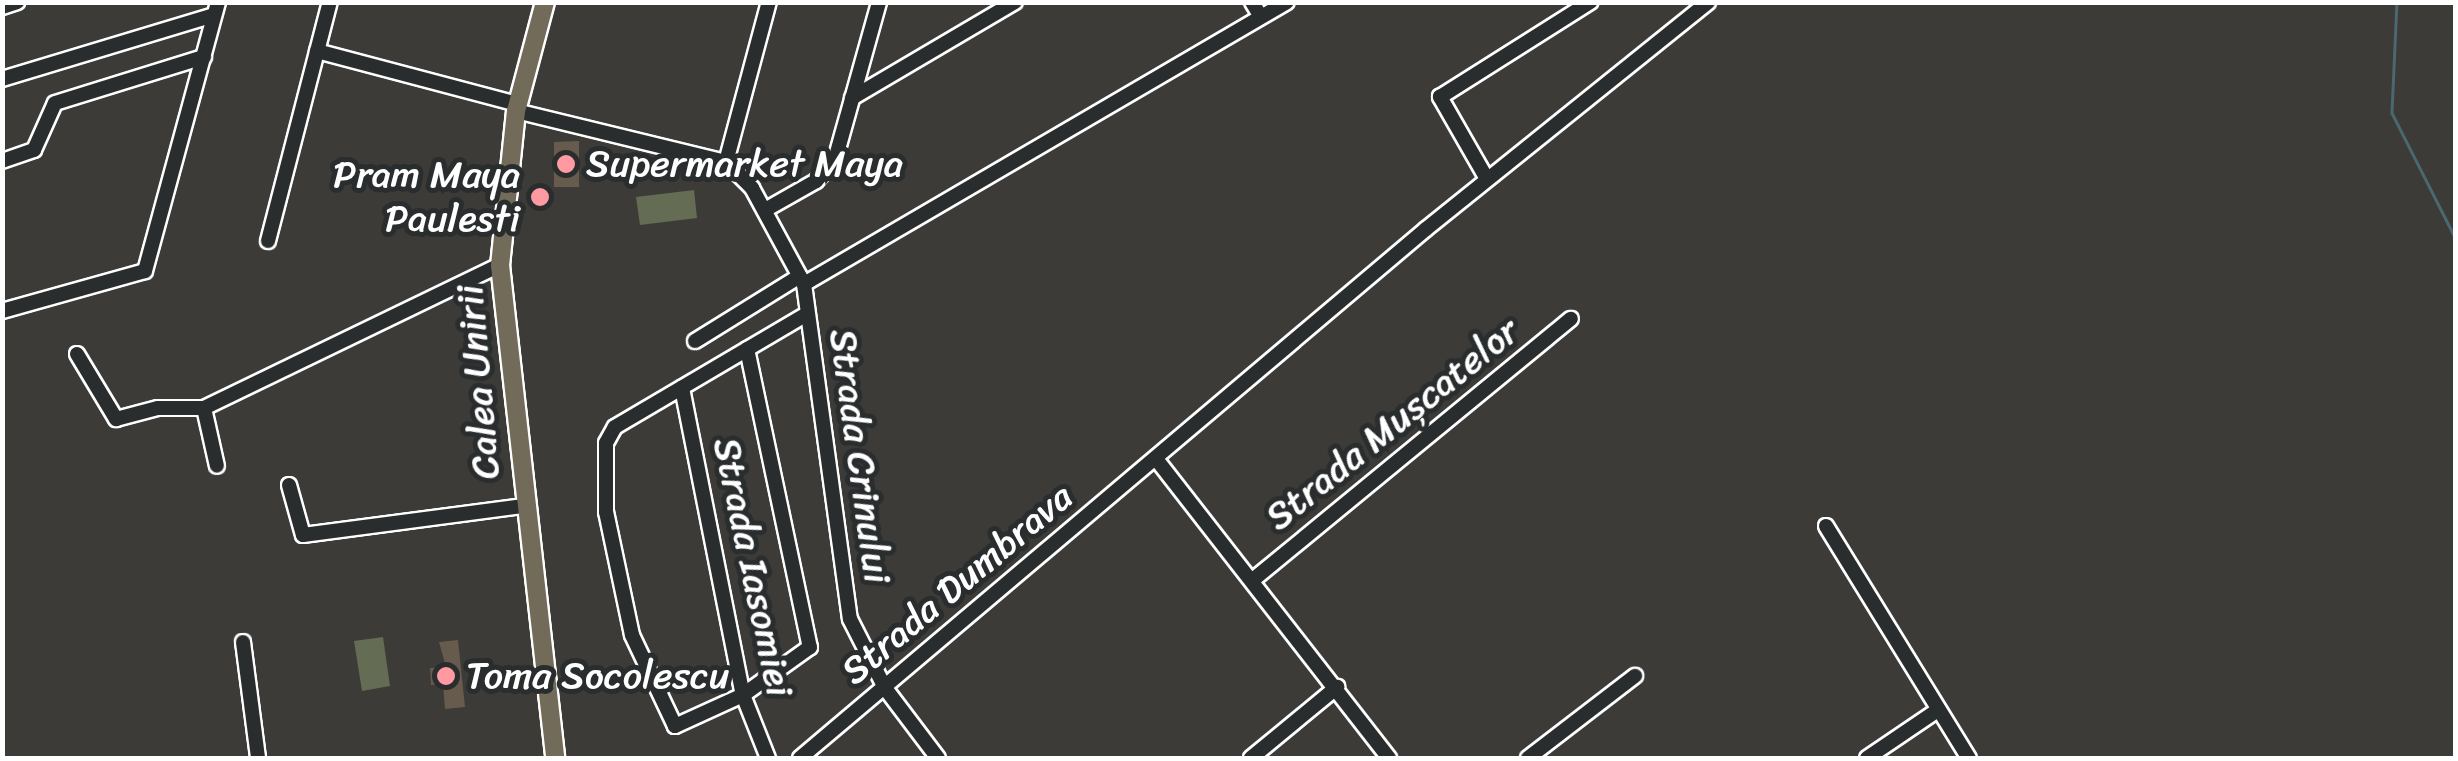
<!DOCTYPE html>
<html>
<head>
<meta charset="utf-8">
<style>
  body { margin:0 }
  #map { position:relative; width:2458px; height:761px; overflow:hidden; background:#3c3b38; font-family:Sriracha,sans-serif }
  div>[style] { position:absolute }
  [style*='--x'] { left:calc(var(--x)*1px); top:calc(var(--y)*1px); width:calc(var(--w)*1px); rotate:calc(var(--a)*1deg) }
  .green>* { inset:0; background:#646d53 }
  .stream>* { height:2.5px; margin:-1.25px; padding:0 1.25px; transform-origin:1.25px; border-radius:1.25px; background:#4a686d }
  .building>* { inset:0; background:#675b4e }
  .roads { filter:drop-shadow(2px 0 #fff) drop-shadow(-2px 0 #fff) drop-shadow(0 2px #fff) drop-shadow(0 -2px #fff) }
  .minor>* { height:14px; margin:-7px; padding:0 7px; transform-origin:7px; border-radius:7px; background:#2a2d2e }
  .major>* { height:18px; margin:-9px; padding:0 9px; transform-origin:9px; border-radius:9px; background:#726b5a }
  .dots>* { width:28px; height:28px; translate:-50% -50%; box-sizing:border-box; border:5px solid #2a2d2e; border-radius:50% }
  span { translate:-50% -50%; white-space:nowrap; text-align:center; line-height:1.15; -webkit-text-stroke:10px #2a2d2e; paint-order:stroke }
  .poi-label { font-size:38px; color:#fff }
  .left { translate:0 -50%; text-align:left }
  .right { translate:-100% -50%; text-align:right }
  .street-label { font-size:38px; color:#fff }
  .frame { position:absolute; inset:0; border:5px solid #fff; pointer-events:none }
</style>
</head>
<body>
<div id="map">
  <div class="green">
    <i style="clip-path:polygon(694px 190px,697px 218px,640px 225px,636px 197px)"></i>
    <i style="clip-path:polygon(383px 637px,390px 686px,362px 691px,354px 641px)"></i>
  </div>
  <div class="stream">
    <i style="--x:2397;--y:2;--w:111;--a:92.6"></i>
    <i style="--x:2392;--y:113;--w:141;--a:63.1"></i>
  </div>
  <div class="building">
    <i style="clip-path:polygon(579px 141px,579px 187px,554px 187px,554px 142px)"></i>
    <i style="clip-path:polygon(458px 640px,465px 707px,445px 709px,443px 684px,431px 685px,430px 668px,446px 667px,439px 642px)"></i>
  </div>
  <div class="roads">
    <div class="minor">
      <i style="--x:1252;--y:2;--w:17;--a:59"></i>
      <i style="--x:2;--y:7;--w:16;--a:-18"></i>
      <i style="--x:317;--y:51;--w:207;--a:14.8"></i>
      <i style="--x:2;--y:79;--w:221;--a:-16.8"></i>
      <i style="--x:852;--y:98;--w:189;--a:-30.5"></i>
      <i style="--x:516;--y:111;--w:216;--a:13.7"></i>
      <i style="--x:726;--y:162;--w:37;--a:45"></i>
      <i style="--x:752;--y:188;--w:109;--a:61.6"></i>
      <i style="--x:804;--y:284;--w:338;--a:82.2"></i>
      <i style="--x:850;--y:619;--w:77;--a:63.1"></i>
      <i style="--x:885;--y:688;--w:88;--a:52.9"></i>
      <i style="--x:2;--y:161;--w:34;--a:-19"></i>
      <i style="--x:34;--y:150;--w:51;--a:-65.9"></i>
      <i style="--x:55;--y:103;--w:156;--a:-17.2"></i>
      <i style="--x:726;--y:162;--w:166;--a:-75"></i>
      <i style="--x:1487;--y:179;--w:95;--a:-119.8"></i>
      <i style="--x:1440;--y:97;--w:178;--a:-32.3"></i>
      <i style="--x:765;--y:210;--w:59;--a:-29.6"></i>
      <i style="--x:816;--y:181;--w:28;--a:-48"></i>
      <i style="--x:835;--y:160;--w:164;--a:-74.4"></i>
      <i style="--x:268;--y:241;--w:247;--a:-75.5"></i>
      <i style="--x:804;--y:284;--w:559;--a:-30.28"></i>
      <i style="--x:2;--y:311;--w:148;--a:-15.6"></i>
      <i style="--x:145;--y:271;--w:279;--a:-74.8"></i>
      <i style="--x:695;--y:341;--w:123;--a:-31.8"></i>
      <i style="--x:747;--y:349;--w:305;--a:78.1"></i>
      <i style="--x:810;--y:647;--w:82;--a:144.4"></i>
      <i style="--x:743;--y:695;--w:75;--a:155.5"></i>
      <i style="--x:675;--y:726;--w:101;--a:-115.3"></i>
      <i style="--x:632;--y:635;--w:126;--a:-101.9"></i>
      <i style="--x:606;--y:512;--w:69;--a:-90"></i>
      <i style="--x:606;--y:443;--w:18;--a:-61"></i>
      <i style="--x:615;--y:427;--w:223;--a:-30.5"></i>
      <i style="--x:77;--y:354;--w:76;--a:59"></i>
      <i style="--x:116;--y:419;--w:43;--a:-14.7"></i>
      <i style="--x:158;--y:408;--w:46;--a:0"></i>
      <i style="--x:204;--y:408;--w:329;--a:-25.8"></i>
      <i style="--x:682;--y:388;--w:313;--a:78.8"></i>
      <i style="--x:743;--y:695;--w:68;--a:68.4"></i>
      <i style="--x:204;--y:408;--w:59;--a:77.4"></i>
      <i style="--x:1157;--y:460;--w:378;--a:52.1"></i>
      <i style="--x:289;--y:485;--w:52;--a:74.4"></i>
      <i style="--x:303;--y:535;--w:221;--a:-7.5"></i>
      <i style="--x:1826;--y:526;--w:273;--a:58.4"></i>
      <i style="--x:1254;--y:579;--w:410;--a:-39.4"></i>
      <i style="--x:243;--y:642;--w:117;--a:82.6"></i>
      <i style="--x:800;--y:758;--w:820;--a:-40.2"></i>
      <i style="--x:1426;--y:229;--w:362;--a:-38.8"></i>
      <i style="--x:1251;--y:758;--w:112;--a:-39.5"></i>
      <i style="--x:1528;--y:758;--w:135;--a:-37.5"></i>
      <i style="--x:1867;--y:758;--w:86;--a:-34.1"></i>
    </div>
    <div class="major">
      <i style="--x:545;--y:2;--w:113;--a:104.9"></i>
      <i style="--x:516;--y:111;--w:155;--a:95.9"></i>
      <i style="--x:500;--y:265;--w:496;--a:83.6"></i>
    </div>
  </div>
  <div class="dots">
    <i style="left:566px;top:164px;background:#ff9aa2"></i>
    <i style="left:540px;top:197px;background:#ff9aa2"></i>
    <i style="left:446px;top:676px;background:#ff9aa2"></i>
  </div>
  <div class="poi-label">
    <span class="left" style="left:586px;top:164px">Supermarket Maya</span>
    <span class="right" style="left:520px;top:197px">Pram Maya<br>Paulesti</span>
    <span class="left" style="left:466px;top:676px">Toma Socolescu</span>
  </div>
  <div class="street-label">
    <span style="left:478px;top:382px;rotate:-95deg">Calea Unirii</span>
    <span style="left:1392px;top:424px;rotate:-39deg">Strada Mușcatelor</span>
    <span style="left:860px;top:456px;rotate:82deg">Strada Crinului</span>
    <span style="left:753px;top:567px;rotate:78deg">Strada Iasomiei</span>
    <span style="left:957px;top:584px;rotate:-40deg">Strada Dumbrava</span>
  </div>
  <div class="frame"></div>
</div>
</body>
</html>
